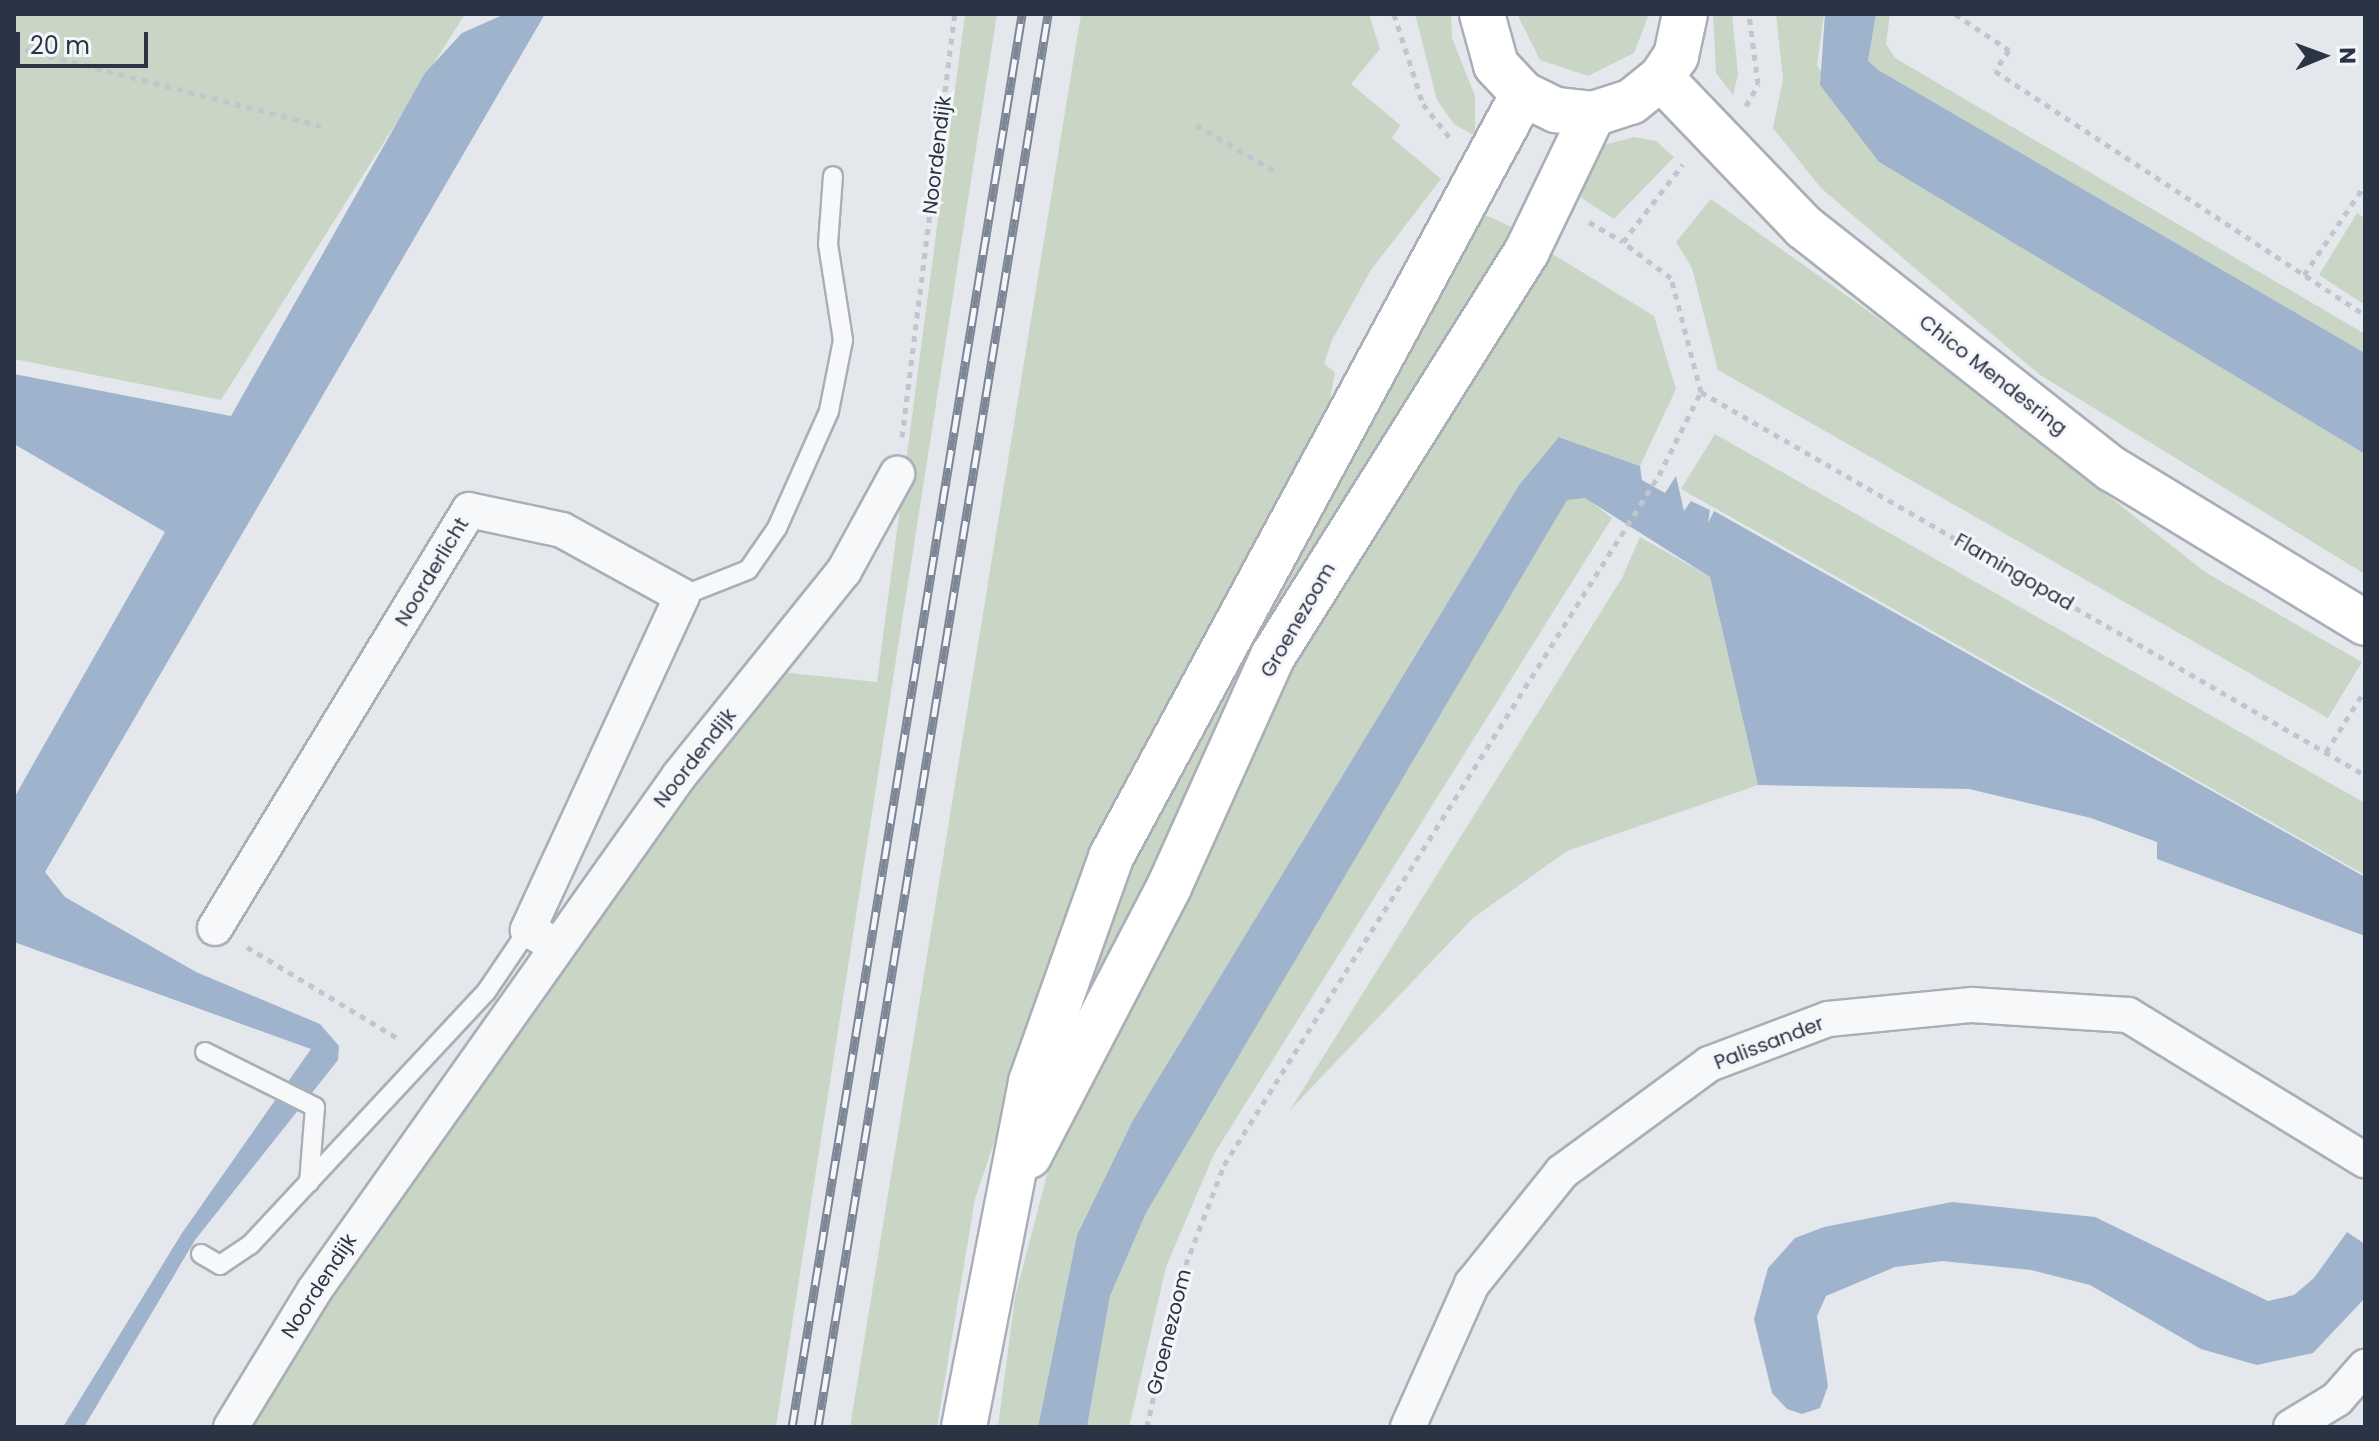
<!DOCTYPE html>
<html>
<head>
<meta charset="utf-8">
<style>
  body { margin:0 }
  #map { position:relative; width:2379px; height:1441px; overflow:hidden; background:#e4e7ec; font-family:Poppins,sans-serif }
  div>[style] { position:absolute }
  [style*='--x'] { left:calc(var(--x)*1px); top:calc(var(--y)*1px); width:calc(var(--w)*1px); rotate:calc(var(--a)*1deg) }
  .green>* { inset:0; background:#c9d6c5 }
  .water>* { inset:0; background:#9fb4cc }
  .path>* { height:5px; margin-top:-2.5px; transform-origin:0; background:repeating-linear-gradient(90deg,#c2c5cb 0 6px,transparent 0 12px) }
  .roads { filter:drop-shadow(2px 0 #a9aeb7) drop-shadow(-2px 0 #a9aeb7) drop-shadow(0 2px #a9aeb7) drop-shadow(0 -2px #a9aeb7) }
  .lane>* { height:18px; margin:-9px; padding:0 9px; transform-origin:9px; border-radius:9px; background:#f7f8fa }
  .street>* { height:34px; margin:-17px; padding:0 17px; transform-origin:17px; border-radius:17px; background:#f7f8fa }
  .secondary>* { height:44px; margin:-22px; padding:0 22px; transform-origin:22px; border-radius:22px; background:#fff }
  .rail>* { height:9px; margin-top:-4.5px; transform-origin:0; background:repeating-linear-gradient(90deg,#f4f6f9 0 18px,#7d8696 0 36px); box-sizing:border-box; border-block:2px solid #7d8696 }
  span { translate:-50% -50%; white-space:nowrap; text-align:center; line-height:1.15; -webkit-text-stroke:6px #f4f6f9; paint-order:stroke }
  .street-label { font-size:20px; color:#2b3445 }
  .frame { position:absolute; inset:0; border:16px solid #2b3445; pointer-events:none }
  .north { position:absolute; left:2283px; top:16px; width:80px; height:80px; -webkit-text-stroke:6px #f4f6f9; paint-order:stroke; rotate:89deg; font-size:22px; font-weight:700; line-height:32px; text-align:center; color:#2b3445 }
  .north::after { content:''; display:block; margin:auto; width:28px; height:36px; background:#2b3445; clip-path:polygon(50% 0,100% 100%,50% 72%,0 100%) }
  .scale { position:absolute; left:16px; top:32px; width:132px; height:36px; box-sizing:border-box; border:4px solid #2b3445; border-top:0; padding-left:10px; font-size:24px; line-height:28px; white-space:nowrap; color:#2b3445; -webkit-text-stroke:6px #f4f6f9; paint-order:stroke }
</style>
</head>
<body>
<div id="map">
  <div class="green">
    <i style="clip-path:polygon(14px 14px,465px 14px,221px 400px,14px 359px)"></i>
    <i style="clip-path:polygon(965px 14px,997px 14px,776px 1427px,243px 1427px,272px 1373px,779px 672px,877px 682px)"></i>
    <i style="clip-path:polygon(1081px 14px,1369px 14px,1380px 49px,1351px 84px,1400px 125px,1392px 138px,1441px 179px,1371px 270px,1332px 340px,1324px 364px,1335px 372px,1323px 437px,1101px 825px,975px 1199px,937px 1427px,850px 1427px)"></i>
    <i style="clip-path:polygon(1415px 14px,1451px 14px,1452px 38px,1475px 96px,1475px 136px,1454px 124px,1437px 100px)"></i>
    <i style="clip-path:polygon(1517px 14px,1649px 14px,1634px 53px,1588px 76px,1540px 60px)"></i>
    <i style="clip-path:polygon(1713px 14px,1732px 14px,1738px 75px,1733px 95px,1716px 73px)"></i>
    <i style="clip-path:polygon(1776px 14px,1824px 14px,1817px 65px,1879px 162px,2365px 454px,2365px 574px,2040px 375px,1821px 188px,1773px 128px,1783px 79px)"></i>
    <i style="clip-path:polygon(1876px 14px,1890px 14px,1886px 44px,1895px 58px,2365px 334px,2365px 353px,1880px 71px,1868px 61px)"></i>
    <i style="clip-path:polygon(1634px 137px,1656px 141px,1674px 157px,1614px 219px,1577px 195px,1604px 145px)"></i>
    <i style="clip-path:polygon(1711px 199px,1927px 353px,2205px 572px,2362px 662px,2328px 718px,1718px 370px,1692px 268px,1676px 242px)"></i>
    <i style="clip-path:polygon(2357px 213px,2365px 218px,2365px 305px,2319px 275px)"></i>
    <i style="clip-path:polygon(1483px 214px,1521px 231px,1050px 1091px,1109px 905px,1177px 762px)"></i>
    <i style="clip-path:polygon(1546px 250px,1654px 316px,1676px 389px,1640px 466px,1560px 437px,1519px 485px,1133px 1120px,1077px 1235px,1038px 1427px,998px 1427px,1015px 1297px,1048px 1171px,1098px 1051px,1283px 667px)"></i>
    <i style="clip-path:polygon(1715px 434px,2365px 803px,2365px 875px,1681px 489px)"></i>
    <i style="clip-path:polygon(1585px 497px,1612px 518px,1214px 1154px,1166px 1267px,1129px 1427px,1087px 1427px,1110px 1296px,1146px 1213px,1548px 525px,1566px 500px)"></i>
    <i style="clip-path:polygon(1640px 537px,1710px 577px,1758px 785px,1567px 851px,1473px 918px,1290px 1110px,1622px 578px)"></i>
  </div>
  <div class="water">
    <i style="clip-path:polygon(505px 14px,545px 14px,45px 872px,65px 897px,196px 972px,320px 1024px,339px 1046px,338px 1060px,195px 1240px,84px 1427px,63px 1427px,182px 1233px,311px 1049px,14px 942px,14px 798px,165px 532px,14px 444px,14px 374px,231px 416px,425px 73px,462px 33px)"></i>
    <i style="clip-path:polygon(1825px 14px,1876px 14px,1868px 61px,1880px 71px,2365px 353px,2365px 454px,1879px 162px,1820px 85px)"></i>
    <i style="clip-path:polygon(1559px 437px,1640px 466px,1642px 480px,1665px 493px,1676px 476px,1684px 511px,1691px 501px,1710px 510px,1708px 523px,1714px 511px,2365px 877px,2365px 936px,2157px 859px,2157px 842px,2091px 818px,1969px 789px,1758px 785px,1710px 577px,1585px 498px,1567px 500px,1146px 1213px,1110px 1296px,1087px 1427px,1038px 1427px,1077px 1235px,1133px 1120px,1519px 485px)"></i>
    <i style="clip-path:polygon(1952px 1202px,2095px 1217px,2268px 1301px,2294px 1295px,2314px 1278px,2347px 1232px,2365px 1244px,2365px 1298px,2313px 1353px,2257px 1365px,2201px 1349px,2090px 1285px,2031px 1270px,1942px 1261px,1895px 1267px,1826px 1296px,1817px 1316px,1828px 1386px,1820px 1408px,1802px 1414px,1787px 1409px,1772px 1393px,1754px 1319px,1768px 1268px,1795px 1238px,1824px 1227px)"></i>
  </div>
  <div class="path">
    <i style="--x:1394;--y:14;--w:95;--a:72.1"></i>
    <i style="--x:1423;--y:104;--w:43;--a:51.5"></i>
    <i style="--x:1955;--y:14;--w:65;--a:33.7"></i>
    <i style="--x:2009;--y:50;--w:25;--a:124"></i>
    <i style="--x:1995;--y:71;--w:443;--a:33.4"></i>
    <i style="--x:14;--y:47;--w:317;--a:14.4"></i>
    <i style="--x:1746;--y:106;--w:25;--a:-61"></i>
    <i style="--x:1758;--y:84;--w:71;--a:-97.3"></i>
    <i style="--x:1196;--y:125;--w:95;--a:30.3"></i>
    <i style="--x:1589;--y:222;--w:39;--a:30"></i>
    <i style="--x:2304;--y:275;--w:109;--a:-55.9"></i>
    <i style="--x:1701;--y:392;--w:767;--a:29.98"></i>
    <i style="--x:902;--y:437;--w:426;--a:-82.9"></i>
    <i style="--x:2326;--y:752;--w:73;--a:-57.8"></i>
    <i style="--x:247;--y:947;--w:178;--a:31.2"></i>
    <i style="--x:1147;--y:1427;--w:143;--a:-77.9"></i>
    <i style="--x:1177;--y:1287;--w:131;--a:-68.9"></i>
    <i style="--x:1224;--y:1165;--w:816;--a:-57.77"></i>
    <i style="--x:1659;--y:475;--w:93;--a:-63.2"></i>
    <i style="--x:1701;--y:392;--w:118;--a:-104.7"></i>
    <i style="--x:1671;--y:278;--w:60;--a:-143.1"></i>
    <i style="--x:1623;--y:242;--w:98;--a:-52.4"></i>
  </div>
  <div class="roads">
    <div class="lane">
      <i style="--x:682;--y:596;--w:71;--a:-21.5"></i>
      <i style="--x:748;--y:570;--w:51;--a:-55.4"></i>
      <i style="--x:777;--y:528;--w:128;--a:-66"></i>
      <i style="--x:829;--y:411;--w:72;--a:-78.8"></i>
      <i style="--x:843;--y:340;--w:97;--a:-98.9"></i>
      <i style="--x:828;--y:244;--w:68;--a:-85.8"></i>
      <i style="--x:205;--y:1052;--w:123;--a:26.6"></i>
      <i style="--x:315;--y:1107;--w:76;--a:94.5"></i>
      <i style="--x:201;--y:1254;--w:22;--a:30"></i>
      <i style="--x:220;--y:1265;--w:36;--a:-34"></i>
      <i style="--x:250;--y:1245;--w:346;--a:-47"></i>
      <i style="--x:486;--y:992;--w:75;--a:-55.9"></i>
    </div>
    <div class="street">
      <i style="--x:215;--y:928;--w:489;--a:-58.7"></i>
      <i style="--x:469;--y:510;--w:95;--a:12.1"></i>
      <i style="--x:562;--y:530;--w:137;--a:28.8"></i>
      <i style="--x:682;--y:596;--w:368;--a:114.8"></i>
      <i style="--x:528;--y:930;--w:34;--a:28"></i>
      <i style="--x:231;--y:1427;--w:159;--a:-58.6"></i>
      <i style="--x:314;--y:1291;--w:631;--a:-54.67"></i>
      <i style="--x:679;--y:776;--w:263;--a:-51.2"></i>
      <i style="--x:844;--y:571;--w:111;--a:-61.3"></i>
      <i style="--x:1408;--y:1427;--w:157;--a:-65.9"></i>
      <i style="--x:1472;--y:1284;--w:144;--a:-51.2"></i>
      <i style="--x:1562;--y:1172;--w:182;--a:-36.3"></i>
      <i style="--x:1709;--y:1064;--w:127;--a:-20.7"></i>
      <i style="--x:1828;--y:1019;--w:145;--a:-5.6"></i>
      <i style="--x:1972;--y:1005;--w:156;--a:3.7"></i>
      <i style="--x:2128;--y:1015;--w:278;--a:31.5"></i>
      <i style="--x:2291;--y:1427;--w:54;--a:-31.3"></i>
      <i style="--x:2337;--y:1399;--w:43;--a:-48.8"></i>
    </div>
    <div class="secondary">
      <i style="--x:1482;--y:14;--w:53;--a:74.6"></i>
      <i style="--x:1496;--y:65;--w:40;--a:47"></i>
      <i style="--x:1523;--y:94;--w:37;--a:26"></i>
      <i style="--x:1556;--y:110;--w:37;--a:6"></i>
      <i style="--x:1593;--y:114;--w:40;--a:-18"></i>
      <i style="--x:1631;--y:102;--w:38;--a:-39"></i>
      <i style="--x:1661;--y:78;--w:27;--a:-56"></i>
      <i style="--x:1676;--y:56;--w:43;--a:-77.9"></i>
      <i style="--x:1661;--y:78;--w:207;--a:46.2"></i>
      <i style="--x:1804;--y:227;--w:392;--a:38.2"></i>
      <i style="--x:2112;--y:469;--w:296;--a:31.3"></i>
      <i style="--x:1029;--y:1156;--w:303;--a:-62.5"></i>
      <i style="--x:1169;--y:887;--w:253;--a:-65.8"></i>
      <i style="--x:1273;--y:656;--w:478;--a:-57.9"></i>
      <i style="--x:1527;--y:251;--w:152;--a:-64.3"></i>
      <i style="--x:964;--y:1427;--w:351;--a:-79"></i>
      <i style="--x:1031;--y:1082;--w:239;--a:-70.4"></i>
      <i style="--x:1111;--y:857;--w:867;--a:-61.63"></i>
    </div>
  </div>
  <div class="rail">
    <i style="--x:792;--y:1427;--w:1432;--a:-80.75"></i>
    <i style="--x:818;--y:1427;--w:1432;--a:-80.75"></i>
  </div>
  <div class="street-label">
    <span style="left:937px;top:155px;rotate:-83deg">Noordendijk</span>
    <span style="left:1993px;top:375px;rotate:38deg">Chico Mendesring</span>
    <span style="left:432px;top:572px;rotate:-59deg">Noorderlicht</span>
    <span style="left:2014px;top:572px;rotate:30deg">Flamingopad</span>
    <span style="left:1298px;top:620px;rotate:-60deg">Groenezoom</span>
    <span style="left:695px;top:758px;rotate:-52deg">Noordendijk</span>
    <span style="left:1769px;top:1043px;rotate:-21deg">Palissander</span>
    <span style="left:319px;top:1286px;rotate:-57deg">Noordendijk</span>
    <span style="left:1169px;top:1332px;rotate:-76deg">Groenezoom</span>
  </div>
  <div class="frame"></div>
  <div class="north">N</div>
  <div class="scale">20 m</div>
</div>
</body>
</html>
